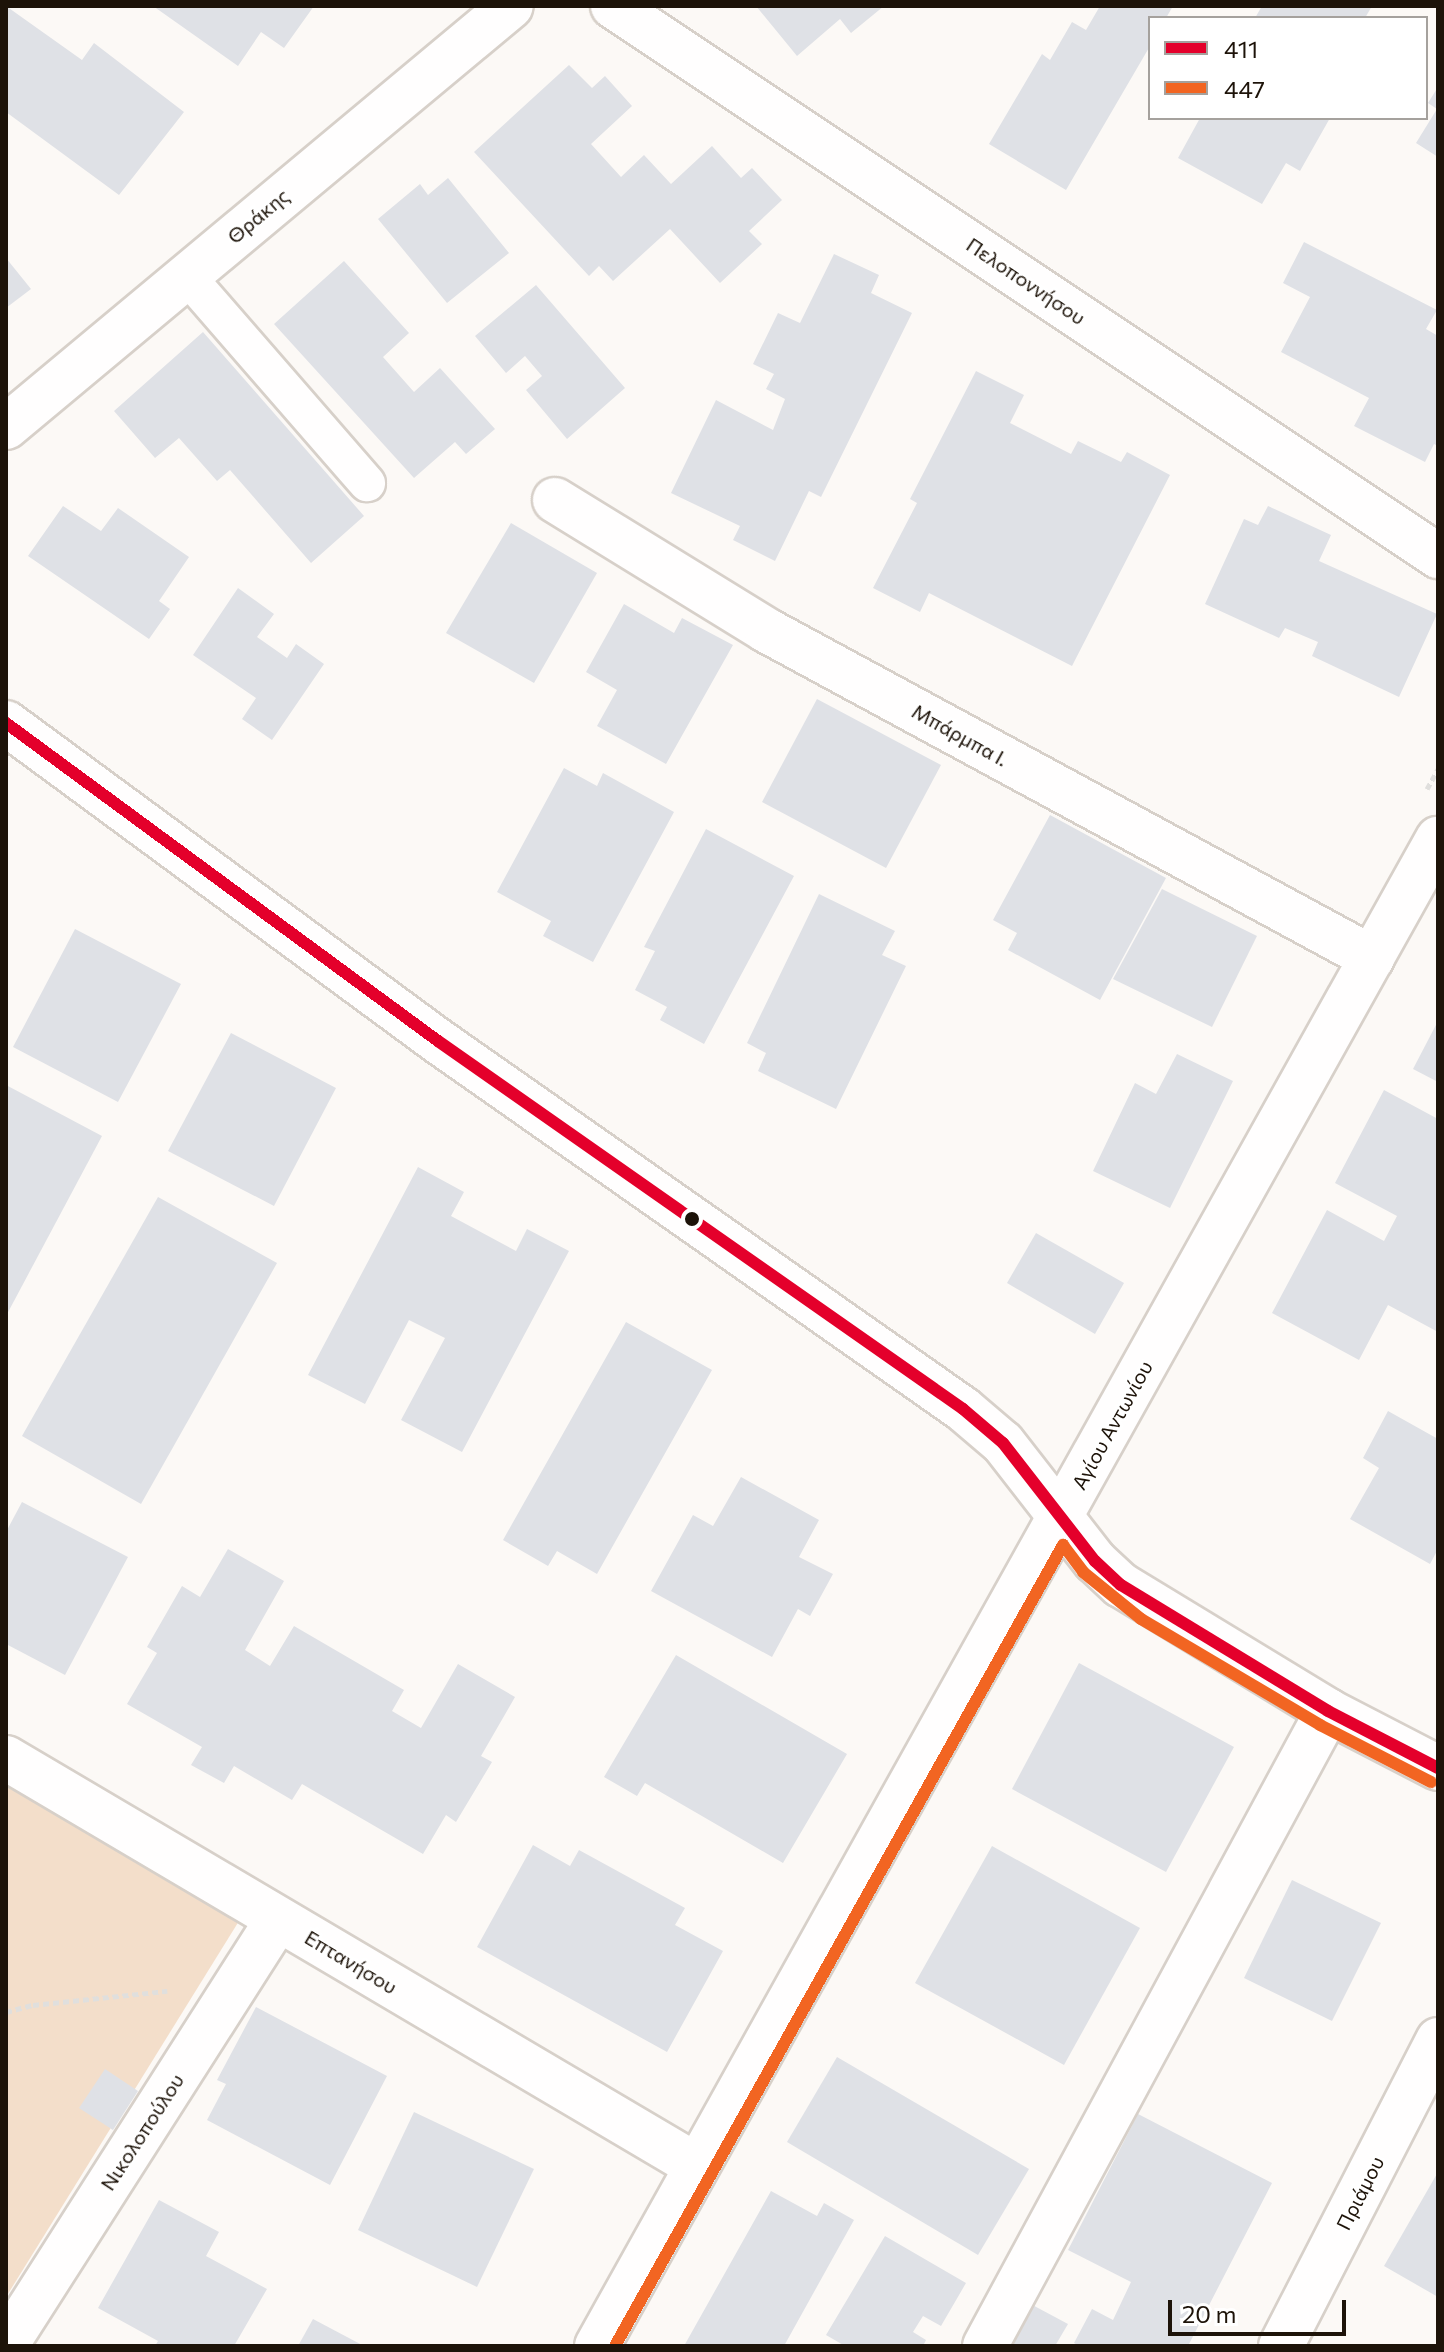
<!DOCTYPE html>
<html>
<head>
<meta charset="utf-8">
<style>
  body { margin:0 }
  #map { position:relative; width:1444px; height:2352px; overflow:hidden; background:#fcf9f6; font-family:Commissioner,sans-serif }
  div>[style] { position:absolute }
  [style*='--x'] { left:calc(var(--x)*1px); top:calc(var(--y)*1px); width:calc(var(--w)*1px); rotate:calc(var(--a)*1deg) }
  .green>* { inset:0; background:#f3deca }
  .building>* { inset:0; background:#dfe1e6 }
  .path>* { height:5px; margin-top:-2.5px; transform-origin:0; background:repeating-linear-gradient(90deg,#e0dfdd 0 6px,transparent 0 10px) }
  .roads { filter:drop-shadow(2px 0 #d7d0c9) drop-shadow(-2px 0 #d7d0c9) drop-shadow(0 2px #d7d0c9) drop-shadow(0 -2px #d7d0c9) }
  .service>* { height:36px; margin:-18px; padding:0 18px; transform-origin:18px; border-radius:18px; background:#fffefe }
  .pedestrian>* { height:44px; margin:-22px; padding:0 22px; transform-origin:22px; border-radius:22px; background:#fffefe }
  .minor>* { height:44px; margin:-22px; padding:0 22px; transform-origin:22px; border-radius:22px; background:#fffefe }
  .tertiary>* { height:44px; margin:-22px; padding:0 22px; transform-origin:22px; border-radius:22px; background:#fffefe }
  .bus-1>* { height:12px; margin:-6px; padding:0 6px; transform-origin:6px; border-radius:6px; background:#e4002b }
  .bus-2>* { height:12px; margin:-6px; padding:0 6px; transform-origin:6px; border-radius:6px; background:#f26522 }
  .dots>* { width:22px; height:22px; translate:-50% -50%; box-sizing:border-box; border:4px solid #fff; border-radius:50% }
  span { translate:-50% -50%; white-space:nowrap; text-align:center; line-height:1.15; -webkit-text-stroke:6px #fff; paint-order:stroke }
  .street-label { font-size:20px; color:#1d1309 }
  .frame { position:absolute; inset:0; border:8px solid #1d1309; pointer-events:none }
  .legend { position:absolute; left:1148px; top:16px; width:280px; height:104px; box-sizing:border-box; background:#fff; border:2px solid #a5a19d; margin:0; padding:10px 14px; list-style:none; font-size:24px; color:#1d1309 }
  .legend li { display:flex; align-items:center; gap:16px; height:40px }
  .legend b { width:40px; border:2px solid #a5a19d }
  .scale { position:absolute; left:1168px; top:2300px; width:178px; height:36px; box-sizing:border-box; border:4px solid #1d1309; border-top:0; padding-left:10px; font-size:24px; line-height:28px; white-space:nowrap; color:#1d1309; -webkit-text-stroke:6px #fff; paint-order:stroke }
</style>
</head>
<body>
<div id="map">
  <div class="green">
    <i style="clip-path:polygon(6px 1783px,239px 1921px,6px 2297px)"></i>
  </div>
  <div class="building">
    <i style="clip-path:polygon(6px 6px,82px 60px,94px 43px,184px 112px,119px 195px,6px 112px)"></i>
    <i style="clip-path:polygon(153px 6px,314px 6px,284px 48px,261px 32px,238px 66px)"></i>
    <i style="clip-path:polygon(756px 6px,884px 6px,851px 33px,840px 19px,797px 56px)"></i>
    <i style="clip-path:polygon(1100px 6px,1173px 6px,1166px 18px,1150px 18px,1150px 46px,1066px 190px,989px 144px,1042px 54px,1050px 60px,1072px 22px,1086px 30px)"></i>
    <i style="clip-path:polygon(1262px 6px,1372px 6px,1365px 18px,1255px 18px)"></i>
    <i style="clip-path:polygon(569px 65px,592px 88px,605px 76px,632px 106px,591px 144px,621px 177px,644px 155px,671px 184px,712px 146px,741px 178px,752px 168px,782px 200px,749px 231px,762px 244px,720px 283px,670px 229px,613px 281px,599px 266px,589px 276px,474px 152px)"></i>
    <i style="clip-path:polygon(1438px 87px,1438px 157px,1416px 143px,1437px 109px,1428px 103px)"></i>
    <i style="clip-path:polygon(1200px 118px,1330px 118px,1300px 171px,1286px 163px,1262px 204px,1178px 158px)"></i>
    <i style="clip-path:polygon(448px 178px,509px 253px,447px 303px,378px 219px,420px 184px,428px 195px)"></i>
    <i style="clip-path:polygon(1304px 242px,1437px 310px,1426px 329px,1438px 336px,1438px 446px,1434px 444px,1425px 462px,1354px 426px,1369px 398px,1281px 352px,1310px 297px,1283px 283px)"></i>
    <i style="clip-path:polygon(834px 254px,879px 275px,871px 293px,912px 313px,821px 497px,809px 491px,775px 561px,733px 540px,740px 526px,671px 493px,716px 400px,773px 430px,785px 399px,766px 389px,774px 374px,753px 364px,778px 313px,800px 323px)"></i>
    <i style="clip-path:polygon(6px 258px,31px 289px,6px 308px)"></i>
    <i style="clip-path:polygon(344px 261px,409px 333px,383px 357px,414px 392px,440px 368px,495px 429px,466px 454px,455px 442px,414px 478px,274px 324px)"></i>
    <i style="clip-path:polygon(536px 285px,625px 388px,567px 439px,526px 390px,542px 376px,525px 356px,506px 373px,475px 336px)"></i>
    <i style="clip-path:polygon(203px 332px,364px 516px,311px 563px,230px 470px,217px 481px,179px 438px,155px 458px,114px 411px)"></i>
    <i style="clip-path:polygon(976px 371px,1024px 395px,1010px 423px,1071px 454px,1078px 441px,1121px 462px,1127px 452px,1170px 475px,1072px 666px,929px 593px,920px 612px,873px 588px,917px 503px,910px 499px)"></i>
    <i style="clip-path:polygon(63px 506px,101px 531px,118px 508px,189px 557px,159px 601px,170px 609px,149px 639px,28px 556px)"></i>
    <i style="clip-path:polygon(1268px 506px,1331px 535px,1319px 561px,1437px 614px,1399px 697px,1312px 656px,1318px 642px,1285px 628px,1279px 638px,1205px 604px,1244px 519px,1258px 525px)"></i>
    <i style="clip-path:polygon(511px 523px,597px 573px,534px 683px,446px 633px)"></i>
    <i style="clip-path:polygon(238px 588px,274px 614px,257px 637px,287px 658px,296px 644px,324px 664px,272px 740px,242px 719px,256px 698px,193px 655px)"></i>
    <i style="clip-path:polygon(624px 604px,674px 633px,682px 618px,733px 645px,666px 764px,597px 726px,617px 690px,586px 672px)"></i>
    <i style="clip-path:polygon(817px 699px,941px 765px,886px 868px,762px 802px)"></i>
    <i style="clip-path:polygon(564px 768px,597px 786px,603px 773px,674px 812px,593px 962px,543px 936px,551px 921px,497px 892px)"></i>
    <i style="clip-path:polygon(1050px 815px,1166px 878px,1100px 1000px,1008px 950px,1017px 933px,993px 920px)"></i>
    <i style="clip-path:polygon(706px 829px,794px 876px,704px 1044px,660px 1020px,667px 1007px,635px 990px,655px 951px,644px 947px)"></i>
    <i style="clip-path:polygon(1162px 889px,1257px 936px,1212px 1027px,1113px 979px)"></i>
    <i style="clip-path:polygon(819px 894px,895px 931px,882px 955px,906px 966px,836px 1109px,758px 1071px,766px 1053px,747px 1043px)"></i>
    <i style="clip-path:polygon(75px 929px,181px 984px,118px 1102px,13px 1047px)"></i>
    <i style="clip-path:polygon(1438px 1021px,1438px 1082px,1413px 1069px)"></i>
    <i style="clip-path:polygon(231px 1033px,336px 1088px,274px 1206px,168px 1151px)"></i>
    <i style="clip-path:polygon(1177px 1054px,1233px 1081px,1170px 1208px,1093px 1171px,1135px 1083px,1156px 1094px)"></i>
    <i style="clip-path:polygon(6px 1085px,102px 1136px,6px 1316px)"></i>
    <i style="clip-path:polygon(1384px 1090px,1438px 1119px,1438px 1332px,1388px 1305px,1359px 1360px,1272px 1313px,1327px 1210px,1384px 1241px,1397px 1216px,1335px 1183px)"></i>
    <i style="clip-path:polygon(418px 1167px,464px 1192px,451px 1216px,516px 1251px,527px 1229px,569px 1251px,462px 1452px,401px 1420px,445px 1338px,409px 1320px,365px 1404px,308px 1375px)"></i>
    <i style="clip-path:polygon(158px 1197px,277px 1263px,141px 1504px,22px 1436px)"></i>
    <i style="clip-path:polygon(1036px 1233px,1124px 1283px,1095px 1334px,1007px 1283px)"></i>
    <i style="clip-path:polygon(626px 1322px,712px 1370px,597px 1574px,557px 1551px,548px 1566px,503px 1540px)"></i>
    <i style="clip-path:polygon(1388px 1411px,1438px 1439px,1438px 1549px,1430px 1564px,1350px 1519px,1379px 1468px,1363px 1458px)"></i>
    <i style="clip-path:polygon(741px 1477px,819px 1520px,799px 1557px,833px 1574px,810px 1616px,798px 1609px,772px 1657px,651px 1591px,693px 1515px,713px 1526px)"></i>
    <i style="clip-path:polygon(22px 1502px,128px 1557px,65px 1675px,6px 1644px,6px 1532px)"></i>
    <i style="clip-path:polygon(228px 1549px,284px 1581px,245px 1650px,270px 1666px,294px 1626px,404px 1690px,392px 1711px,421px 1728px,458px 1664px,515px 1697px,481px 1756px,492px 1762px,456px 1822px,446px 1815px,423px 1854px,302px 1784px,292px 1800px,234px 1766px,224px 1783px,191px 1765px,202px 1747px,127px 1704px,157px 1653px,147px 1647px,182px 1586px,200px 1597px)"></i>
    <i style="clip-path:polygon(676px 1655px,847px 1754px,783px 1863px,645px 1783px,637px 1796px,604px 1777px)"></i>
    <i style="clip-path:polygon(1079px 1663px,1234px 1747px,1166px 1872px,1012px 1789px)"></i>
    <i style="clip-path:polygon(533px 1845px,570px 1866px,579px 1850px,685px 1908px,675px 1925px,723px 1951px,667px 2052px,477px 1947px)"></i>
    <i style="clip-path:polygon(992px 1846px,1140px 1928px,1064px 2065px,915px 1983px)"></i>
    <i style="clip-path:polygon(1292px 1880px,1381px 1923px,1332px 2021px,1244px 1978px)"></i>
    <i style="clip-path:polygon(256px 2007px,387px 2076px,330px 2185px,207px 2120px,226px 2084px,217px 2080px)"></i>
    <i style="clip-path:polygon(837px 2057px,1029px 2169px,978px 2255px,787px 2142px)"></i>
    <i style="clip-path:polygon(105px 2069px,138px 2091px,113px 2130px,79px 2108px)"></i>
    <i style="clip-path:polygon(414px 2112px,534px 2169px,477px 2287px,358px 2230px)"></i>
    <i style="clip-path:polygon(1138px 2114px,1272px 2183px,1188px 2346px,1079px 2346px,1074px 2343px,1092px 2309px,1113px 2320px,1131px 2282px,1068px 2250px)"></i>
    <i style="clip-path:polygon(1438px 2172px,1438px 2297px,1384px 2266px)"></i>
    <i style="clip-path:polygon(771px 2191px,817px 2216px,824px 2203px,854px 2220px,784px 2346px,684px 2346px)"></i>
    <i style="clip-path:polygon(159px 2200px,219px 2232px,206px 2256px,267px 2289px,234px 2346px,155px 2346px,158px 2341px,98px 2308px)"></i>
    <i style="clip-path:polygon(885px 2236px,966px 2283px,941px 2326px,923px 2316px,913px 2332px,926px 2340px,923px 2346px,845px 2346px,826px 2335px)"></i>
    <i style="clip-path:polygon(1025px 2301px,1068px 2324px,1055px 2346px,1000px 2346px)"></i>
    <i style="clip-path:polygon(313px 2319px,364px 2346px,298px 2346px)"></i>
  </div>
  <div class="path">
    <i style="--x:1427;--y:789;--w:23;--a:-61"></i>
    <i style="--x:6;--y:2012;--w:28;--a:-15"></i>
    <i style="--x:33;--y:2005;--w:135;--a:-6"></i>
  </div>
  <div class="roads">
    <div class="service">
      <i style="--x:186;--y:275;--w:276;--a:49"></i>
    </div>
    <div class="pedestrian">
      <i style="--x:6;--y:2345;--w:505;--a:-57.44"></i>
    </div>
    <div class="minor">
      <i style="--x:613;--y:6;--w:992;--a:33.69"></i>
      <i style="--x:6;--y:427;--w:657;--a:-39.82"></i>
      <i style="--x:555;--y:500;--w:248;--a:31.6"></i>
      <i style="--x:766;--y:630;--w:689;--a:28.42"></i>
      <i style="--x:6;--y:1758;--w:802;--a:30.56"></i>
      <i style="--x:985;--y:2346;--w:722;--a:-61.62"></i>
      <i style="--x:1281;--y:2346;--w:344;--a:-62.8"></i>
    </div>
    <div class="tertiary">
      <i style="--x:6;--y:723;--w:536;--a:36.36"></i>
      <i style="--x:438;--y:1041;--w:641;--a:35.03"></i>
      <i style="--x:963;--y:1409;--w:52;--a:40.4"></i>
      <i style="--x:1003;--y:1443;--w:150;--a:52.1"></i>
      <i style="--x:1095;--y:1561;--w:35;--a:43"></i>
      <i style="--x:1121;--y:1585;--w:242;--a:31.3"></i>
      <i style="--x:1328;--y:1711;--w:124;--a:27.4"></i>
      <i style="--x:597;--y:2346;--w:1726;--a:-60.84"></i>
    </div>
  </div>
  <div class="bus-1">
    <i style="--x:6;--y:723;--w:536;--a:36.36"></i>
    <i style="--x:438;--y:1041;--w:641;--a:35.03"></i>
    <i style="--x:963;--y:1409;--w:52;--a:40.4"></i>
    <i style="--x:1003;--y:1443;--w:150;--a:52.1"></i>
    <i style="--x:1095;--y:1561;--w:35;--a:43"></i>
    <i style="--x:1121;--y:1585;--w:242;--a:31.3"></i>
    <i style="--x:1328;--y:1711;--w:124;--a:27.4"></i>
  </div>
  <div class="bus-2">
    <i style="--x:615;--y:2346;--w:918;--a:-60.78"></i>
    <i style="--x:1063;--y:1545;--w:34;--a:53"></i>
    <i style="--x:1083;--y:1572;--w:75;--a:39"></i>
    <i style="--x:1141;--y:1619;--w:208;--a:30.6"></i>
    <i style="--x:1320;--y:1725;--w:125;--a:27.2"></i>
  </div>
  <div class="dots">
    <i style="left:692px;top:1219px;background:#1d1309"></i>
  </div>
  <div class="street-label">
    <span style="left:258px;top:216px;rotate:-40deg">Θράκης</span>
    <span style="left:1026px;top:281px;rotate:34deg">Πελοποννήσου</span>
    <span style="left:960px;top:735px;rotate:29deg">Μπάρμπα Ι.</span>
    <span style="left:1112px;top:1425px;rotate:-61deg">Αγίου Αντωνίου</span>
    <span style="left:351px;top:1962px;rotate:31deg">Επτανήσου</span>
    <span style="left:142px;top:2132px;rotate:-57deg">Νικολοπούλου</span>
    <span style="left:1360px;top:2193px;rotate:-63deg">Πριάμου</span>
  </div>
  <div class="frame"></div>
  <ul class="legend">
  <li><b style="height:10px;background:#e4002b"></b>411</li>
  <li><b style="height:10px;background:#f26522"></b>447</li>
  </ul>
  <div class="scale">20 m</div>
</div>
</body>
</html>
